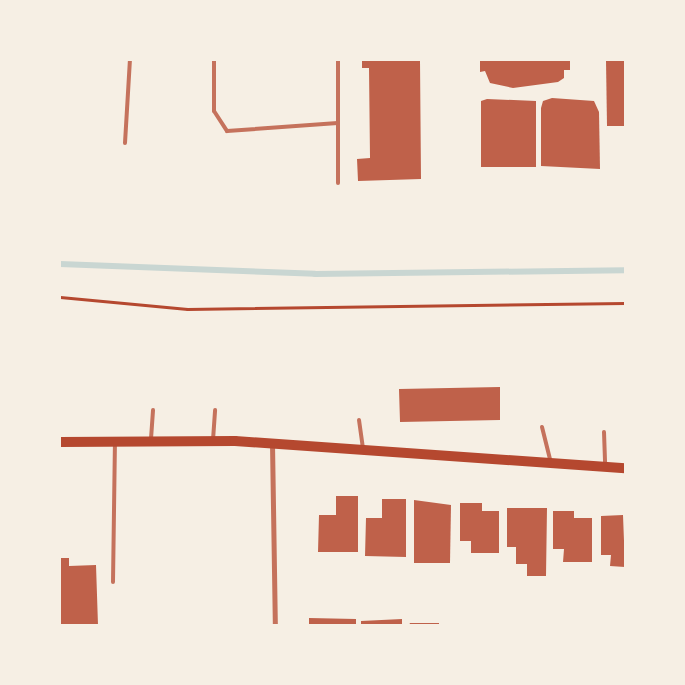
<!DOCTYPE html>
<html>
<head>
<meta charset="utf-8">
<style>
  body { margin:0 }
  #map { position:relative; width:685px; height:685px; overflow:hidden; background:#f6efe4; font-family:Commissioner,sans-serif }
  div>[style] { position:absolute }
  [style*='--x'] { left:calc(var(--x)*1px); top:calc(var(--y)*1px); width:calc(var(--w)*1px); rotate:calc(var(--a)*1deg) }
  .stream>* { height:6px; margin:-3px; padding:0 3px; transform-origin:3px; border-radius:3px; background:#c9d6d2 }
  .building>* { inset:0; background:#bf614a }
  .path>* { height:3px; margin:-1.5px; padding:0 1.5px; transform-origin:1.5px; border-radius:1.5px; background:#b5482f }
  .service>* { height:4px; margin:-2px; padding:0 2px; transform-origin:2px; border-radius:2px; background:#c5725c }
  .minor>* { height:5px; margin:-2.5px; padding:0 2.5px; transform-origin:2.5px; border-radius:2.5px; background:#c5725c }
  .secondary>* { height:10px; margin:-5px; padding:0 5px; transform-origin:5px; border-radius:5px; background:#b5482f }
  span { translate:-50% -50%; white-space:nowrap; text-align:center; line-height:1.15; -webkit-text-stroke:4px #f6efe4; paint-order:stroke }
  .frame { position:absolute; inset:0; border:61px solid #f6efe4; pointer-events:none }
</style>
</head>
<body>
<div id="map">
  <div class="stream">
    <i style="--x:60;--y:264;--w:255;--a:2.2"></i>
    <i style="--x:315;--y:274;--w:310;--a:-0.7"></i>
  </div>
  <div class="building">
    <i style="clip-path:polygon(362px 60px,420px 60px,421px 179px,358px 181px,357px 159px,370px 158px,369px 68px,362px 68px)"></i>
    <i style="clip-path:polygon(480px 60px,570px 60px,570px 70px,564px 70px,564px 78px,558px 82px,513px 88px,490px 83px,485px 71px,480px 72px)"></i>
    <i style="clip-path:polygon(606px 60px,625px 60px,625px 126px,607px 126px)"></i>
    <i style="clip-path:polygon(552px 98px,594px 101px,599px 112px,600px 169px,541px 166px,541px 108px,543px 101px)"></i>
    <i style="clip-path:polygon(487px 99px,536px 101px,536px 167px,481px 167px,481px 101px)"></i>
    <i style="clip-path:polygon(500px 387px,500px 420px,400px 422px,399px 389px)"></i>
    <i style="clip-path:polygon(336px 496px,358px 496px,358px 552px,318px 552px,319px 515px,336px 515px)"></i>
    <i style="clip-path:polygon(382px 499px,406px 499px,406px 557px,365px 556px,366px 518px,382px 518px)"></i>
    <i style="clip-path:polygon(414px 500px,451px 505px,450px 563px,414px 563px)"></i>
    <i style="clip-path:polygon(460px 503px,482px 503px,482px 511px,499px 511px,499px 553px,471px 553px,471px 541px,460px 541px)"></i>
    <i style="clip-path:polygon(507px 508px,547px 508px,546px 576px,527px 576px,527px 564px,516px 564px,516px 547px,507px 547px)"></i>
    <i style="clip-path:polygon(553px 511px,574px 511px,574px 518px,592px 518px,592px 562px,563px 562px,564px 549px,553px 549px)"></i>
    <i style="clip-path:polygon(623px 515px,625px 567px,610px 566px,611px 555px,601px 555px,601px 516px)"></i>
    <i style="clip-path:polygon(60px 558px,69px 558px,69px 566px,96px 565px,98px 625px,60px 625px)"></i>
    <i style="clip-path:polygon(309px 618px,356px 619px,356px 625px,309px 625px)"></i>
    <i style="clip-path:polygon(402px 619px,402px 625px,361px 625px,361px 621px)"></i>
    <i style="clip-path:polygon(410px 623px,439px 623px,439px 625px,409px 625px)"></i>
  </div>
  <div class="path">
    <i style="--x:60;--y:297;--w:128;--a:5.4"></i>
    <i style="--x:187;--y:309;--w:438;--a:-0.8"></i>
  </div>
  <div class="service">
    <i style="--x:214;--y:60;--w:51;--a:90"></i>
    <i style="--x:214;--y:111;--w:24;--a:57"></i>
    <i style="--x:227;--y:131;--w:111;--a:-4.1"></i>
    <i style="--x:338;--y:60;--w:123;--a:90"></i>
    <i style="--x:125;--y:143;--w:83;--a:-86.6"></i>
    <i style="--x:359;--y:420;--w:29;--a:82"></i>
    <i style="--x:542;--y:427;--w:36;--a:76"></i>
    <i style="--x:604;--y:432;--w:34;--a:88"></i>
    <i style="--x:151;--y:439;--w:29;--a:-86"></i>
    <i style="--x:213;--y:440;--w:30;--a:-86"></i>
    <i style="--x:113;--y:582;--w:140;--a:-89.2"></i>
  </div>
  <div class="minor">
    <i style="--x:272;--y:443;--w:182;--a:89.1"></i>
  </div>
  <div class="secondary">
    <i style="--x:60;--y:442;--w:175;--a:-0.3"></i>
    <i style="--x:235;--y:441;--w:391;--a:4"></i>
  </div>
  <div class="frame"></div>
</div>
</body>
</html>
